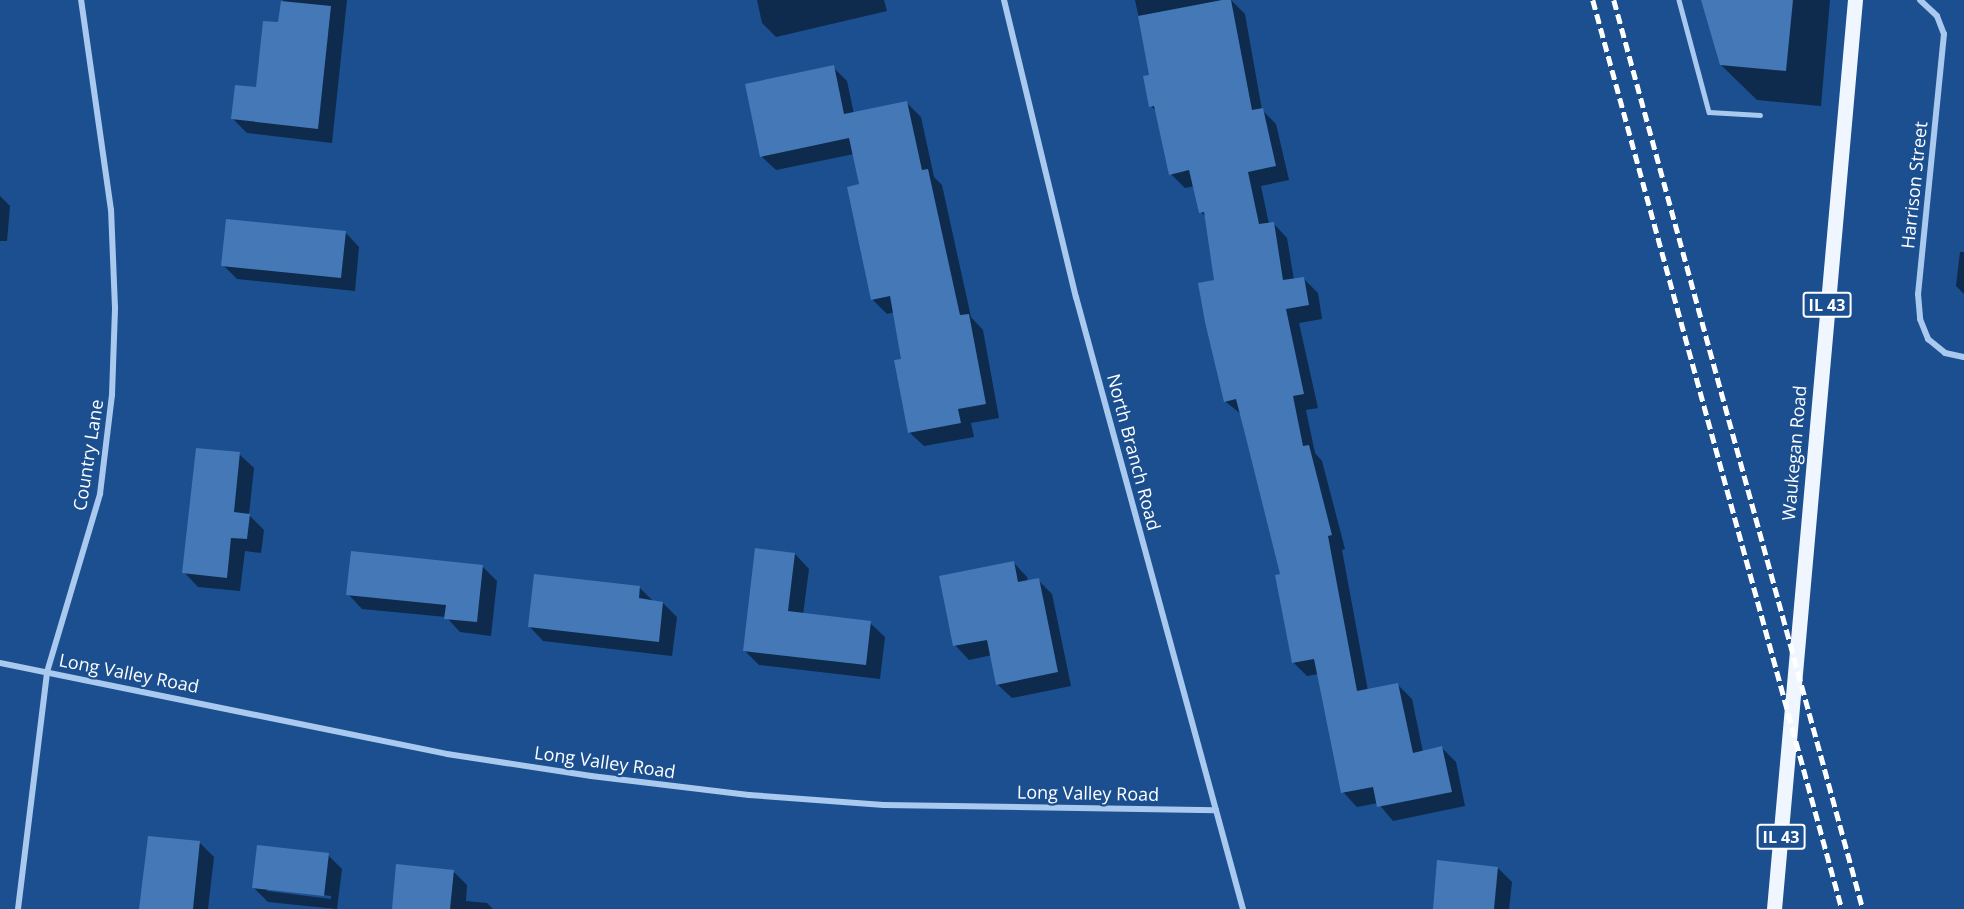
<!DOCTYPE html>
<html>
<head>
<meta charset="utf-8">
<style>
  body { margin:0 }
  #map { position:relative; width:1964px; height:909px; overflow:hidden; background:#1b4f8f; font-family:"Open Sans",sans-serif }
  div>[style] { position:absolute }
  [style*='--x'] { left:calc(var(--x)*1px); top:calc(var(--y)*1px); width:calc(var(--w)*1px); rotate:calc(var(--a)*1deg) }
  .shadow>* { inset:0; background:#0007 }
  .building>* { inset:0; background:#4478b7 }
  .service>* { height:4.5px; margin:-2.25px; padding:0 2.25px; transform-origin:2.25px; border-radius:2.25px; background:#a9c9ee }
  .minor>* { height:6px; margin:-3px; padding:0 3px; transform-origin:3px; border-radius:3px; background:#a9c9ee }
  .primary>* { height:15px; margin:-7.5px; padding:0 7.5px; transform-origin:7.5px; border-radius:7.5px; background:#f0f6ff }
  .rail>* { height:4.5px; margin-top:-2.25px; transform-origin:0; background:repeating-linear-gradient(90deg,#fff 0 10px,transparent 0 14.5px) }
  span { translate:-50% -50%; white-space:nowrap; text-align:center; line-height:1.15; -webkit-text-stroke:4.5px #1b4f8f; paint-order:stroke }
  .shield-label span { padding:2px 4px; background:#1b4f8f; border:2px solid; border-radius:4px; -webkit-text-stroke-width:0 }
  .shield-label { font-size:16px; color:#fff; font-weight:700 }
  .street-label { font-size:18px; color:#fff }
</style>
</head>
<body>
<div id="map">
  <div class="shadow">
    <i style="clip-path:polygon(283px 0,347px 0,332px 143px,247px 133px,233px 119px,257px 89px,280px 24px)"></i>
    <i style="clip-path:polygon(757px 0,884px 0,887px 11px,776px 37px,762px 23px)"></i>
    <i style="clip-path:polygon(1135px 0,1231px 0,1245px 14px,1262px 110px,1276px 124px,1289px 180px,1261px 186px,1269px 224px,1273px 223px,1287px 238px,1294px 280px,1304px 279px,1318px 293px,1322px 319px,1299px 323px,1318px 408px,1306px 410px,1315px 453px,1322px 461px,1345px 549px,1342px 550px,1368px 691px,1398px 685px,1412px 699px,1423px 752px,1442px 748px,1456px 762px,1465px 806px,1393px 821px,1378px 803px,1357px 807px,1343px 792px,1318px 674px,1307px 676px,1293px 662px,1282px 575px,1242px 415px,1226px 402px,1216px 282px,1206px 217px,1201px 212px,1195px 186px,1185px 188px,1171px 174px,1157px 112px,1151px 106px,1151px 76px)"></i>
    <i style="clip-path:polygon(1703px 0,1830px 0,1821px 106px,1757px 100px,1721px 65px)"></i>
    <i style="clip-path:polygon(833px 67px,847px 81px,854px 114px,907px 103px,921px 117px,934px 177px,942px 185px,971px 317px,983px 330px,999px 418px,971px 423px,974px 437px,924px 446px,909px 432px,903px 360px,895px 312px,887px 314px,873px 300px,861px 185px,854px 154px,776px 170px,761px 156px)"></i>
    <i style="clip-path:polygon(0 196px,10px 206px,7px 241px,0 241px)"></i>
    <i style="clip-path:polygon(345px 232px,359px 247px,355px 291px,237px 279px,223px 265px)"></i>
    <i style="clip-path:polygon(1960px 252px,1964px 252px,1964px 294px,1956px 286px)"></i>
    <i style="clip-path:polygon(239px 454px,254px 468px,249px 515px,264px 530px,261px 553px,245px 551px,240px 591px,198px 587px,184px 572px)"></i>
    <i style="clip-path:polygon(795px 554px,809px 569px,803px 615px,870px 623px,885px 637px,880px 679px,759px 665px,745px 651px)"></i>
    <i style="clip-path:polygon(1013px 562px,1027px 577px,1028px 582px,1038px 580px,1052px 594px,1071px 686px,1012px 698px,997px 684px,992px 655px,969px 660px,955px 645px)"></i>
    <i style="clip-path:polygon(483px 567px,497px 581px,491px 636px,460px 632px,446px 617px,362px 609px,348px 594px)"></i>
    <i style="clip-path:polygon(639px 587px,654px 602px,663px 603px,677px 617px,672px 656px,543px 641px,529px 626px)"></i>
    <i style="clip-path:polygon(200px 843px,214px 857px,208px 909px,141px 909px)"></i>
    <i style="clip-path:polygon(evenodd,328px 855px,342px 869px,337px 909px,268px 902px,254px 888px,328px 855px,267px 888px,331px 896px,331px 899px,267px 891px,267px 888px)"></i>
    <i style="clip-path:polygon(1498px 868px,1512px 882px,1509px 909px,1434px 909px)"></i>
    <i style="clip-path:polygon(453px 871px,467px 885px,466px 901px,487px 903px,493px 909px,393px 909px)"></i>
  </div>
  <div class="building">
    <i style="clip-path:polygon(1222px 0,1231px 0,1252px 110px,1263px 108px,1276px 166px,1248px 172px,1259px 224px,1274px 222px,1283px 280px,1304px 277px,1309px 305px,1286px 309px,1304px 394px,1293px 396px,1303px 446px,1309px 445px,1332px 535px,1328px 536px,1357px 691px,1398px 683px,1413px 753px,1442px 746px,1452px 792px,1377px 807px,1373px 787px,1341px 793px,1314px 659px,1292px 663px,1275px 575px,1280px 574px,1246px 438px,1236px 399px,1224px 402px,1205px 322px,1198px 283px,1214px 280px,1204px 212px,1199px 213px,1189px 170px,1169px 175px,1154px 106px,1149px 107px,1143px 76px,1149px 75px,1138px 16px)"></i>
    <i style="clip-path:polygon(1701px 0,1793px 0,1786px 71px,1720px 65px)"></i>
    <i style="clip-path:polygon(281px 1px,331px 6px,318px 129px,231px 119px,235px 85px,256px 87px,263px 21px,278px 22px)"></i>
    <i style="clip-path:polygon(834px 65px,844px 114px,907px 101px,922px 170px,928px 169px,960px 315px,969px 314px,986px 404px,958px 409px,961px 423px,908px 433px,894px 360px,901px 359px,890px 296px,871px 300px,847px 187px,859px 184px,849px 138px,760px 157px,745px 84px)"></i>
    <i style="clip-path:polygon(226px 219px,346px 231px,341px 278px,221px 266px)"></i>
    <i style="clip-path:polygon(196px 448px,240px 452px,234px 512px,250px 514px,247px 539px,231px 538px,227px 578px,182px 573px)"></i>
    <i style="clip-path:polygon(755px 548px,795px 553px,788px 611px,871px 621px,866px 665px,743px 651px)"></i>
    <i style="clip-path:polygon(351px 551px,483px 565px,477px 622px,444px 619px,446px 605px,346px 595px)"></i>
    <i style="clip-path:polygon(1014px 561px,1018px 582px,1039px 578px,1058px 672px,996px 685px,987px 640px,953px 646px,939px 576px)"></i>
    <i style="clip-path:polygon(534px 574px,640px 586px,639px 598px,663px 602px,659px 642px,528px 627px)"></i>
    <i style="clip-path:polygon(148px 836px,200px 841px,193px 909px,139px 909px)"></i>
    <i style="clip-path:polygon(257px 845px,329px 853px,324px 896px,252px 888px)"></i>
    <i style="clip-path:polygon(1437px 860px,1498px 867px,1494px 909px,1433px 909px)"></i>
    <i style="clip-path:polygon(396px 864px,454px 870px,450px 909px,392px 909px)"></i>
  </div>
  <div class="service">
    <i style="--x:1679;--y:0;--w:116;--a:75"></i>
    <i style="--x:1709;--y:112;--w:51;--a:3.4"></i>
  </div>
  <div class="minor">
    <i style="--x:1004;--y:0;--w:306;--a:76.4"></i>
    <i style="--x:1076;--y:297;--w:634;--a:74.74"></i>
    <i style="--x:1920;--y:0;--w:23;--a:43"></i>
    <i style="--x:1937;--y:16;--w:19;--a:69"></i>
    <i style="--x:1944;--y:34;--w:261;--a:95.7"></i>
    <i style="--x:1918;--y:294;--w:25;--a:85"></i>
    <i style="--x:1920;--y:319;--w:22;--a:68"></i>
    <i style="--x:1928;--y:339;--w:22;--a:39"></i>
    <i style="--x:1945;--y:353;--w:19;--a:12"></i>
    <i style="--x:0;--y:663;--w:456;--a:11.5"></i>
    <i style="--x:447;--y:754;--w:146;--a:8.7"></i>
    <i style="--x:591;--y:776;--w:159;--a:6.9"></i>
    <i style="--x:749;--y:795;--w:135;--a:4.2"></i>
    <i style="--x:884;--y:805;--w:332;--a:0.9"></i>
    <i style="--x:18;--y:909;--w:239;--a:-83"></i>
    <i style="--x:47;--y:672;--w:186;--a:-73.4"></i>
    <i style="--x:100;--y:494;--w:100;--a:-83.1"></i>
    <i style="--x:112;--y:395;--w:87;--a:-88"></i>
    <i style="--x:115;--y:308;--w:98;--a:-92.3"></i>
    <i style="--x:111;--y:210;--w:212;--a:-98.1"></i>
  </div>
  <div class="primary">
    <i style="--x:1774;--y:909;--w:913;--a:-84.91"></i>
  </div>
  <div class="rail">
    <i style="--x:1593;--y:0;--w:942;--a:74.68"></i>
    <i style="--x:1614;--y:0;--w:942;--a:74.68"></i>
  </div>
  <div class="shield-label">
    <span style="left:1827px;top:305px">IL 43</span>
    <span style="left:1781px;top:837px">IL 43</span>
  </div>
  <div class="street-label">
    <span style="left:1914px;top:185px;rotate:-84deg">Harrison Street</span>
    <span style="left:1134px;top:452px;rotate:75deg">North Branch Road</span>
    <span style="left:1794px;top:453px;rotate:-85deg">Waukegan Road</span>
    <span style="left:88px;top:455px;rotate:-81deg">Country Lane</span>
    <span style="left:129px;top:673px;rotate:11deg">Long Valley Road</span>
    <span style="left:605px;top:762px;rotate:8deg">Long Valley Road</span>
    <span style="left:1088px;top:793px;rotate:1deg">Long Valley Road</span>
  </div>
</div>
</body>
</html>
